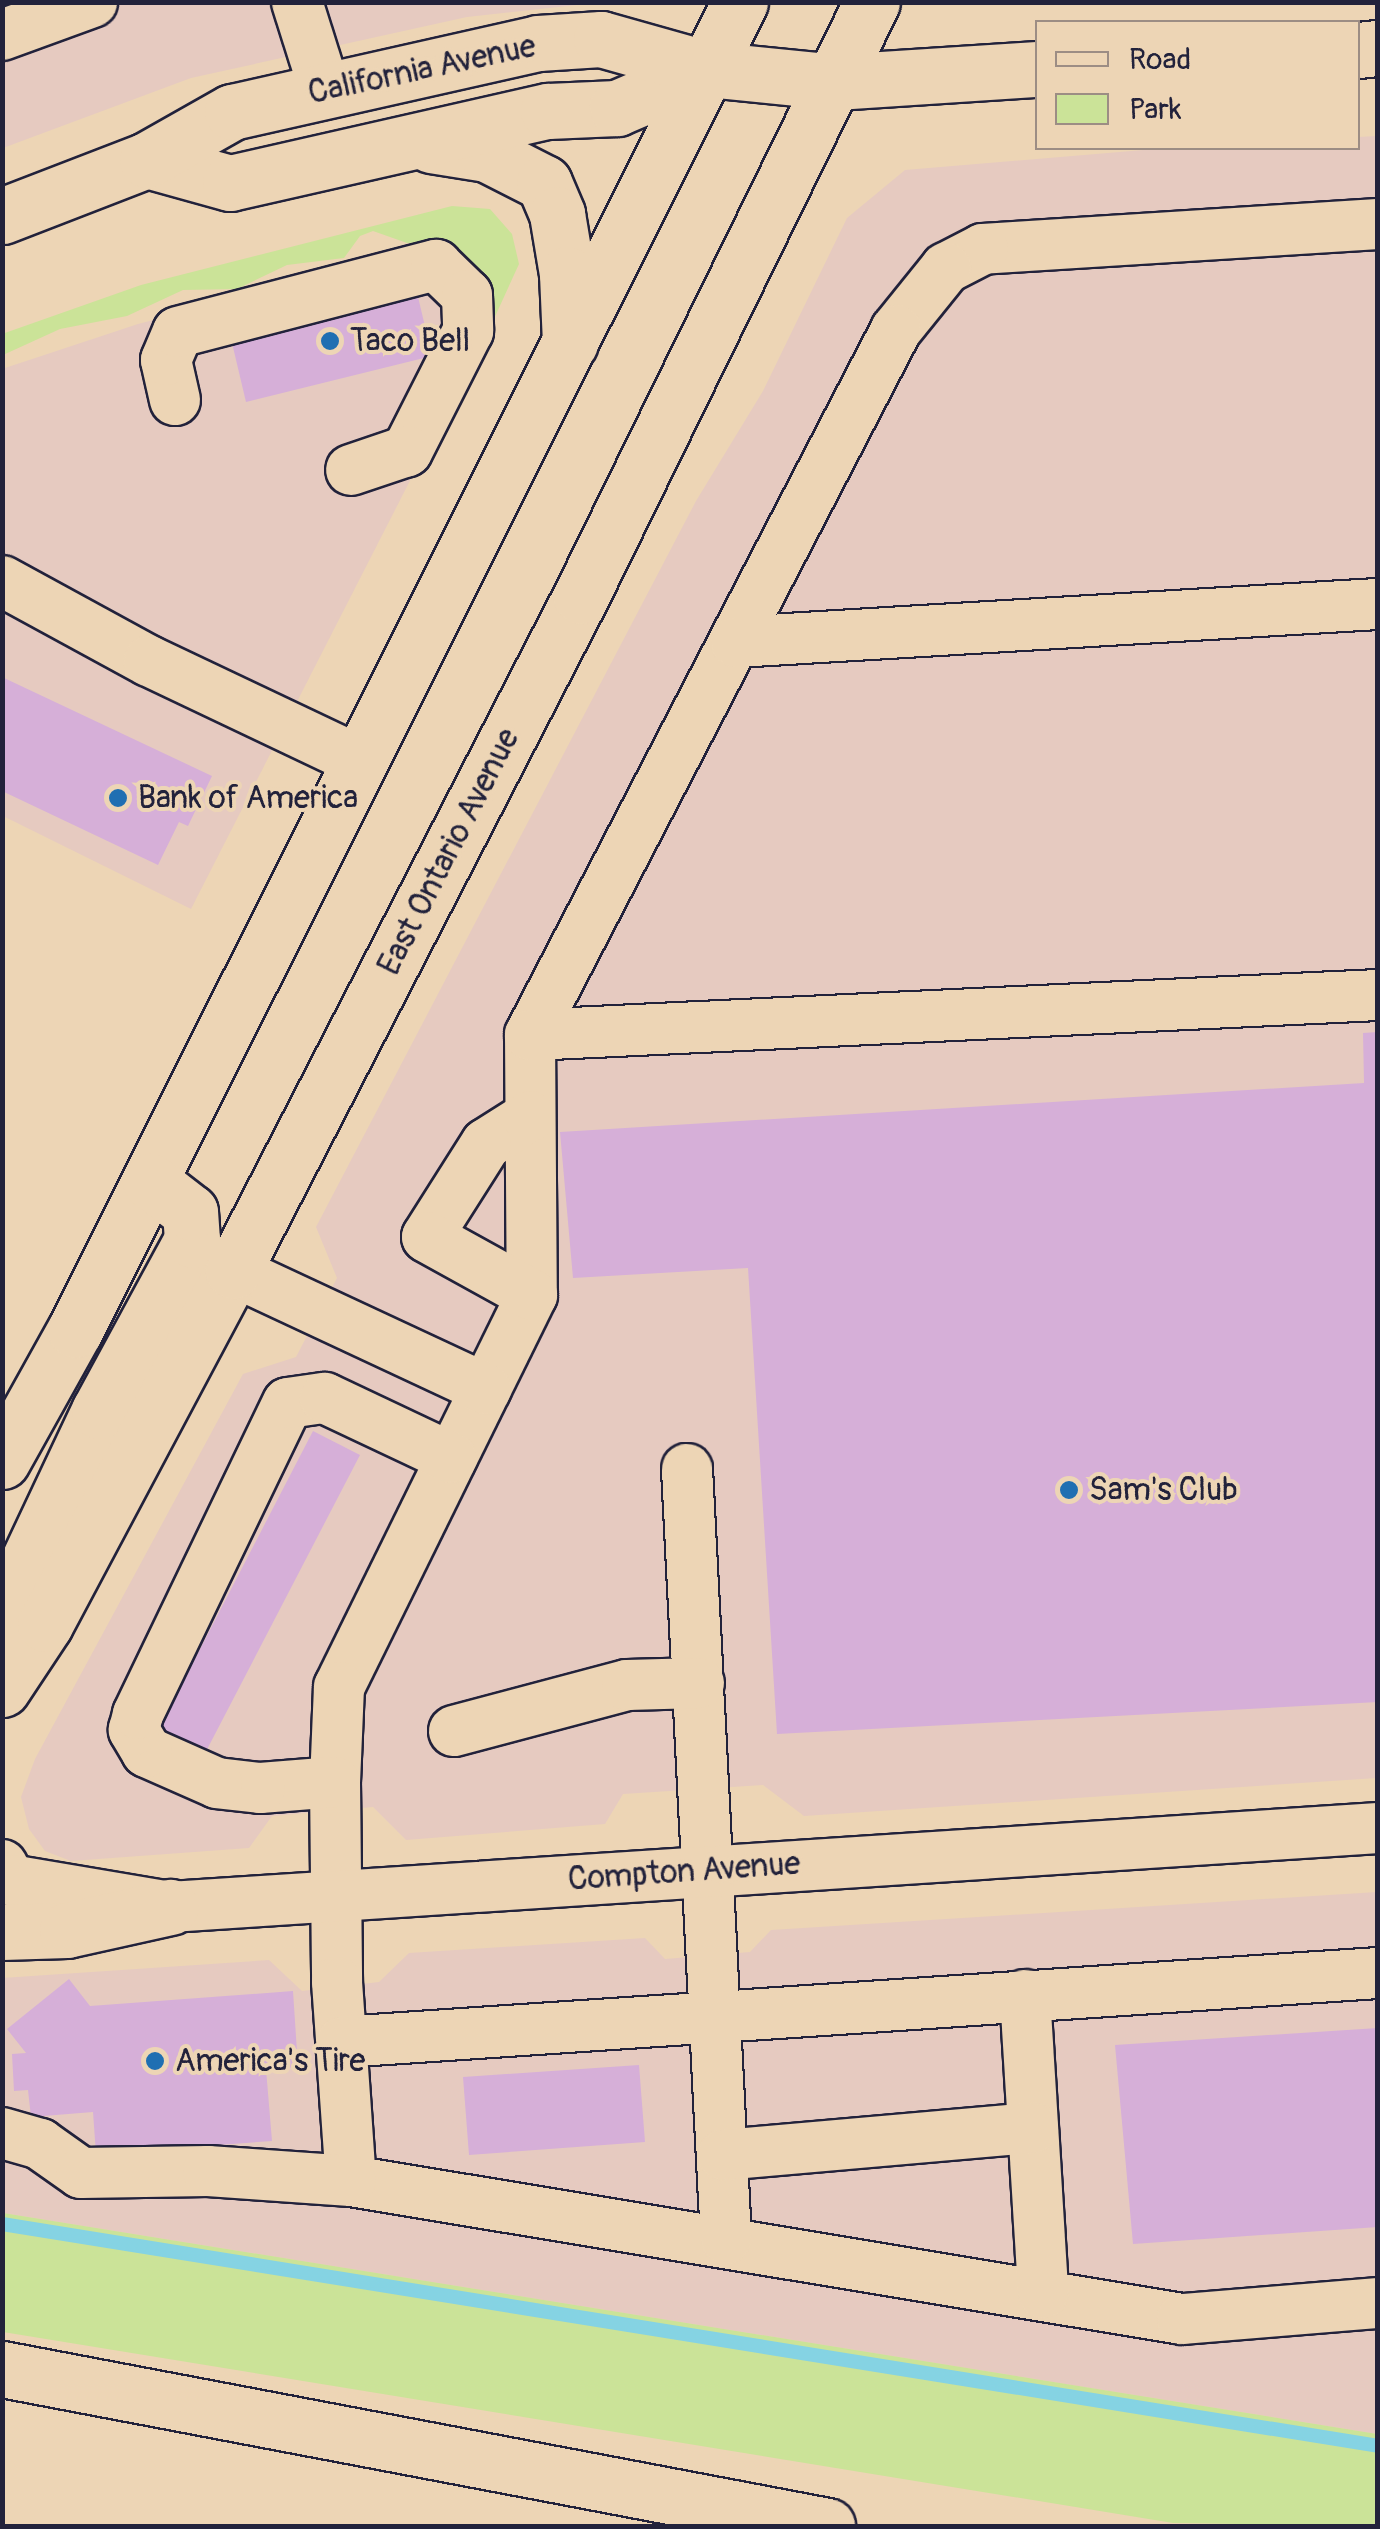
<!DOCTYPE html>
<html>
<head>
<meta charset="utf-8">
<style>
  body { margin:0 }
  #map { position:relative; width:1380px; height:2529px; overflow:hidden; background:#edd5b5; font-family:Pangolin,sans-serif }
  div>[style] { position:absolute }
  [style*='--x'] { left:calc(var(--x)*1px); top:calc(var(--y)*1px); width:calc(var(--w)*1px); rotate:calc(var(--a)*1deg) }
  .built>* { inset:0; background:#e6cac0 }
  .green>* { inset:0; background:#cbe398 }
  .stream>* { height:14px; margin:-7px; padding:0 7px; transform-origin:7px; border-radius:7px; background:#85d3e3 }
  .building>* { inset:0; background:#d6afd8 }
  .roads { filter:drop-shadow(2px 0 #22223b) drop-shadow(-2px 0 #22223b) drop-shadow(0 2px #22223b) drop-shadow(0 -2px #22223b) }
  .minor>* { height:50px; margin:-25px; padding:0 25px; transform-origin:25px; border-radius:25px; background:#edd5b5 }
  .major>* { height:55px; margin:-27.5px; padding:0 27.5px; transform-origin:27.5px; border-radius:27.5px; background:#edd5b5 }
  .highway>* { height:55px; margin:-27.5px; padding:0 27.5px; transform-origin:27.5px; border-radius:27.5px; background:#edd5b5 }
  .dots>* { width:28px; height:28px; translate:-50% -50%; box-sizing:border-box; border:5px solid #edd5b5; border-radius:50% }
  span { translate:-50% -50%; white-space:nowrap; text-align:center; line-height:1.15; -webkit-text-stroke:8px #edd5b5; paint-order:stroke }
  .street-label { font-size:32px; color:#22223b }
  .poi-label { font-size:32px; color:#22223b }
  .left { translate:0 -50%; text-align:left }
  .frame { position:absolute; inset:0; border:5px solid #22223b; pointer-events:none }
  .legend { position:absolute; left:1035px; top:20px; width:325px; height:130px; box-sizing:border-box; background:#edd5b5; border:2px solid #9c8d84; margin:0; padding:12px 18px; list-style:none; font-size:30px; color:#22223b }
  .legend li { display:flex; align-items:center; gap:20px; height:50px }
  .legend b { width:50px; border:2px solid #9c8d84 }
</style>
</head>
<body>
<div id="map">
  <div class="built">
    <i style="clip-path:polygon(3px 3px,595px 3px,467px 17px,191px 78px,3px 148px)"></i>
    <i style="clip-path:polygon(1377px 136px,1377px 1778px,804px 1816px,763px 1785px,623px 1794px,605px 1824px,406px 1840px,373px 1807px,272px 1816px,249px 1848px,71px 1861px,45px 1851px,29px 1829px,21px 1797px,35px 1759px,243px 1374px,296px 1357px,337px 1278px,316px 1227px,696px 501px,763px 391px,847px 218px,905px 170px,1167px 148px,1358px 148px,1358px 137px)"></i>
    <i style="clip-path:polygon(429px 249px,486px 332px,191px 909px,3px 816px,2px 369px,138px 324px)"></i>
    <i style="clip-path:polygon(1377px 1892px,1377px 2434px,3px 2213px,2px 1978px,269px 1960px,302px 1991px,379px 1982px,409px 1953px,645px 1938px,665px 1959px,750px 1952px,771px 1930px)"></i>
  </div>
  <div class="green">
    <i style="clip-path:polygon(452px 206px,490px 209px,512px 234px,519px 264px,493px 321px,492px 287px,463px 253px,440px 242px,407px 243px,373px 231px,360px 236px,344px 258px,287px 265px,237px 289px,183px 290px,127px 316px,60px 329px,3px 355px,2px 334px,141px 285px)"></i>
    <i style="clip-path:polygon(3px 2213px,1377px 2434px,1377px 2526px,1173px 2523px,3px 2332px)"></i>
  </div>
  <div class="stream">
    <i style="--x:2;--y:2224;--w:1394;--a:9.16"></i>
  </div>
  <div class="building">
    <i style="clip-path:polygon(414px 280px,432px 356px,246px 402px,228px 326px)"></i>
    <i style="clip-path:polygon(2px 677px,212px 776px,188px 826px,179px 822px,158px 865px,2px 791px)"></i>
    <i style="clip-path:polygon(1378px 1032px,1378px 1702px,777px 1734px,748px 1268px,573px 1278px,560px 1132px,1364px 1083px,1363px 1033px)"></i>
    <i style="clip-path:polygon(313px 1431px,360px 1455px,201px 1761px,155px 1736px)"></i>
    <i style="clip-path:polygon(69px 1979px,90px 2006px,293px 1991px,298px 2067px,266px 2069px,272px 2141px,96px 2154px,93px 2112px,31px 2117px,28px 2090px,14px 2091px,12px 2054px,26px 2053px,7px 2029px)"></i>
    <i style="clip-path:polygon(1378px 2028px,1378px 2227px,1133px 2244px,1115px 2045px)"></i>
    <i style="clip-path:polygon(639px 2065px,645px 2142px,469px 2155px,463px 2077px)"></i>
  </div>
  <div class="roads">
    <div class="minor">
      <i style="--x:297;--y:2;--w:93;--a:72.5"></i>
      <i style="--x:2;--y:35;--w:96;--a:-20.1"></i>
      <i style="--x:1378;--y:224;--w:396;--a:176.4"></i>
      <i style="--x:983;--y:249;--w:42;--a:152.8"></i>
      <i style="--x:946;--y:268;--w:80;--a:128.9"></i>
      <i style="--x:896;--y:330;--w:794;--a:117.44"></i>
      <i style="--x:530;--y:1035;--w:260;--a:89.6"></i>
      <i style="--x:532;--y:1295;--w:437;--a:116.2"></i>
      <i style="--x:339;--y:1687;--w:95;--a:92.4"></i>
      <i style="--x:335;--y:1782;--w:200;--a:89.4"></i>
      <i style="--x:337;--y:1982;--w:199;--a:86"></i>
      <i style="--x:351;--y:2181;--w:842;--a:9.43"></i>
      <i style="--x:1182;--y:2319;--w:197;--a:-4.7"></i>
      <i style="--x:175;--y:400;--w:41;--a:-102.7"></i>
      <i style="--x:166;--y:360;--w:30;--a:-67"></i>
      <i style="--x:178;--y:332;--w:267;--a:-14.6"></i>
      <i style="--x:436;--y:265;--w:43;--a:44.1"></i>
      <i style="--x:467;--y:295;--w:36;--a:88"></i>
      <i style="--x:468;--y:331;--w:135;--a:116.9"></i>
      <i style="--x:407;--y:451;--w:59;--a:161.3"></i>
      <i style="--x:2;--y:581;--w:167;--a:28.6"></i>
      <i style="--x:149;--y:661;--w:233;--a:25.4"></i>
      <i style="--x:736;--y:642;--w:643;--a:-3.39"></i>
      <i style="--x:530;--y:1035;--w:849;--a:-2.7"></i>
      <i style="--x:530;--y:1116;--w:52;--a:147.5"></i>
      <i style="--x:486;--y:1144;--w:110;--a:122.4"></i>
      <i style="--x:427;--y:1237;--w:120;--a:28.9"></i>
      <i style="--x:233;--y:1271;--w:279;--a:25"></i>
      <i style="--x:687;--y:1469;--w:771;--a:87.1"></i>
      <i style="--x:454;--y:1731;--w:179;--a:-14.9"></i>
      <i style="--x:627;--y:1685;--w:72;--a:-1.6"></i>
      <i style="--x:335;--y:1782;--w:75;--a:175.4"></i>
      <i style="--x:260;--y:1788;--w:43;--a:-173.4"></i>
      <i style="--x:217;--y:1783;--w:77;--a:-156.1"></i>
      <i style="--x:147;--y:1752;--w:26;--a:-121"></i>
      <i style="--x:134;--y:1730;--w:16;--a:-76"></i>
      <i style="--x:138;--y:1714;--w:345;--a:-64.3"></i>
      <i style="--x:288;--y:1403;--w:37;--a:-8"></i>
      <i style="--x:325;--y:1398;--w:140;--a:25.3"></i>
      <i style="--x:2;--y:1865;--w:17;--a:62"></i>
      <i style="--x:10;--y:1880;--w:162;--a:9.6"></i>
      <i style="--x:170;--y:1907;--w:1211;--a:-3.74"></i>
      <i style="--x:1025;--y:1995;--w:299;--a:86.5"></i>
      <i style="--x:342;--y:2042;--w:1038;--a:-3.81"></i>
      <i style="--x:2;--y:2133;--w:40;--a:16"></i>
      <i style="--x:40;--y:2144;--w:50;--a:35.3"></i>
      <i style="--x:81;--y:2173;--w:127;--a:-0.9"></i>
      <i style="--x:208;--y:2171;--w:143;--a:4"></i>
      <i style="--x:723;--y:2155;--w:311;--a:-5"></i>
    </div>
    <div class="major">
      <i style="--x:1358;--y:50;--w:20;--a:-6"></i>
      <i style="--x:431;--y:145;--w:57;--a:9.1"></i>
      <i style="--x:487;--y:154;--w:64;--a:27"></i>
      <i style="--x:544;--y:183;--w:34;--a:67"></i>
      <i style="--x:557;--y:214;--w:61;--a:80.5"></i>
      <i style="--x:567;--y:274;--w:69;--a:87.5"></i>
      <i style="--x:147;--y:160;--w:86;--a:15.5"></i>
      <i style="--x:230;--y:183;--w:326;--a:-12.8"></i>
      <i style="--x:548;--y:111;--w:69;--a:-2.5"></i>
      <i style="--x:617;--y:108;--w:99;--a:-23.2"></i>
      <i style="--x:2;--y:216;--w:155;--a:-21.1"></i>
      <i style="--x:147;--y:160;--w:98;--a:-29.5"></i>
      <i style="--x:232;--y:112;--w:314;--a:-12.7"></i>
      <i style="--x:538;--y:43;--w:63;--a:-3.6"></i>
      <i style="--x:601;--y:39;--w:111;--a:15.7"></i>
      <i style="--x:708;--y:69;--w:128;--a:5.8"></i>
      <i style="--x:835;--y:82;--w:203;--a:-3.7"></i>
      <i style="--x:2;--y:1461;--w:150;--a:-60.9"></i>
      <i style="--x:75;--y:1330;--w:1485;--a:-63.4"></i>
      <i style="--x:2;--y:1617;--w:228;--a:-64.8"></i>
      <i style="--x:99;--y:1411;--w:195;--a:-61.5"></i>
      <i style="--x:192;--y:1240;--w:28;--a:-94"></i>
      <i style="--x:190;--y:1212;--w:51;--a:-142.2"></i>
      <i style="--x:2;--y:1689;--w:78;--a:-56.5"></i>
      <i style="--x:45;--y:1624;--w:400;--a:-62"></i>
      <i style="--x:233;--y:1271;--w:759;--a:-62.73"></i>
      <i style="--x:581;--y:596;--w:661;--a:-63.9"></i>
      <i style="--x:2;--y:1932;--w:65;--a:-1.8"></i>
      <i style="--x:67;--y:1930;--w:106;--a:-12.6"></i>
    </div>
    <div class="highway">
      <i style="--x:2;--y:2369;--w:840;--a:10.77"></i>
    </div>
  </div>
  <div class="dots">
    <i style="left:330px;top:341px;background:#1f6fb2"></i>
    <i style="left:118px;top:798px;background:#1f6fb2"></i>
    <i style="left:1069px;top:1490px;background:#1f6fb2"></i>
    <i style="left:155px;top:2061px;background:#1f6fb2"></i>
  </div>
  <div class="street-label">
    <span style="left:422px;top:70px;rotate:-12deg">California Avenue</span>
    <span style="left:449px;top:852px;rotate:-63deg">East Ontario Avenue</span>
    <span style="left:684px;top:1872px;rotate:-4deg">Compton Avenue</span>
  </div>
  <div class="poi-label">
    <span class="left" style="left:350px;top:341px">Taco Bell</span>
    <span class="left" style="left:138px;top:798px">Bank of America</span>
    <span class="left" style="left:1089px;top:1490px">Sam's Club</span>
    <span class="left" style="left:175px;top:2061px">America's Tire</span>
  </div>
  <div class="frame"></div>
  <ul class="legend">
  <li><b style="height:12px;background:#edd5b5"></b>Road</li>
  <li><b style="height:28px;background:#cbe398"></b>Park</li>
  </ul>
</div>
</body>
</html>
